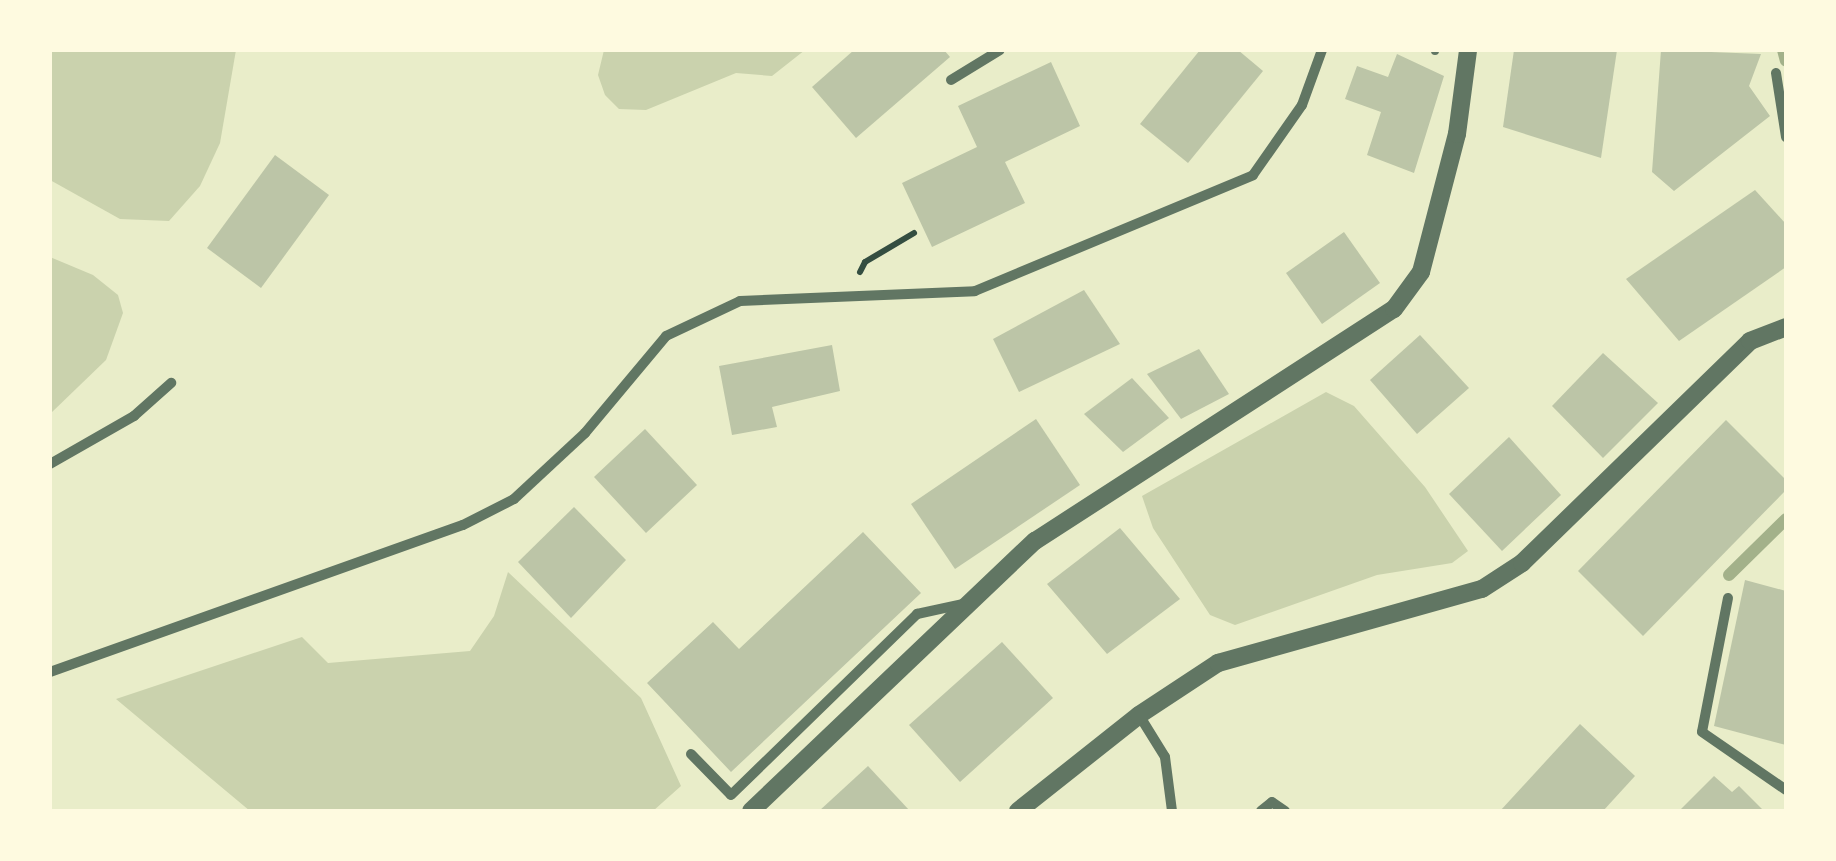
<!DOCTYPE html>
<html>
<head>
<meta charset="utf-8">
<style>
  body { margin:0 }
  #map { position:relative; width:1836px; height:861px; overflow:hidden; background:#e9edc9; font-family:"Open Sans",sans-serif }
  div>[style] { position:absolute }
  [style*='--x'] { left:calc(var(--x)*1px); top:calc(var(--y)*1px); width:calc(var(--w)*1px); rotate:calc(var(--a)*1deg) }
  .green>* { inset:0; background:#cad2ad }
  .stream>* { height:12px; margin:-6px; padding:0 6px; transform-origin:6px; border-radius:6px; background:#a3b18a }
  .building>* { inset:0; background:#bcc5a7 }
  .path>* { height:6px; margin:-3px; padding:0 3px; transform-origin:3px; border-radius:3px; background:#344e41 }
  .service>* { height:8px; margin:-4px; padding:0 4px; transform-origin:4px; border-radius:4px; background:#617663 }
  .minor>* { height:10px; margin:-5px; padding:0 5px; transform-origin:5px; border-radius:5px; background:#617663 }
  .tertiary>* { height:18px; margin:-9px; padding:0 9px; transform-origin:9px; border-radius:9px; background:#617663 }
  span { translate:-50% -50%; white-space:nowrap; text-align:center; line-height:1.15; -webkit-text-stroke:8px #fefae0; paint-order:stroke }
  .frame { position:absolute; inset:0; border:52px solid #fefae0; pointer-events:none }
</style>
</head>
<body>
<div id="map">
  <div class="green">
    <i style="clip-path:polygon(50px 50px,236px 50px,220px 143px,200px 186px,169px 221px,120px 219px,50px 180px)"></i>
    <i style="clip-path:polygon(604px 50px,805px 50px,772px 76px,736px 73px,646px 110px,619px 109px,605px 95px,598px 75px)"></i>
    <i style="clip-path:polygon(50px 257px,93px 275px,118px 295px,123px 313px,106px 360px,50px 414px)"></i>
    <i style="clip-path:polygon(1326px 392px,1354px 406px,1425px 487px,1468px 551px,1452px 563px,1377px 575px,1235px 625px,1210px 615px,1153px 528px,1142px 496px)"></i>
    <i style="clip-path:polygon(508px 572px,641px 698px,681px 786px,653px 811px,250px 811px,116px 699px,302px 637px,328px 663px,470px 651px,494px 616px)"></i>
  </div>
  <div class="stream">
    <i style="--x:1783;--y:50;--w:11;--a:75"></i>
    <i style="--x:1729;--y:575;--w:80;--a:-44.5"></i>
  </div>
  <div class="building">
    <i style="clip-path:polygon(854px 50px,944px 50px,950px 57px,856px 138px,812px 87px)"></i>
    <i style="clip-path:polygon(1200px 50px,1238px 50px,1263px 71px,1188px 163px,1140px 124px)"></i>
    <i style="clip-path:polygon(1514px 50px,1617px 50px,1601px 158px,1503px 127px)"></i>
    <i style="clip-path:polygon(1661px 50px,1761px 54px,1749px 86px,1770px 116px,1674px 191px,1652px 172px)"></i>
    <i style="clip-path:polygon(1397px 54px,1444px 76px,1414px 173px,1367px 155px,1381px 112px,1345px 99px,1357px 66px,1388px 77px)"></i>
    <i style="clip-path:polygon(1051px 62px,1080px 126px,1005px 162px,1025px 203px,932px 247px,902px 183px,977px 147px,958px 106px)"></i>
    <i style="clip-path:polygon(275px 155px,329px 195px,261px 288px,207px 248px)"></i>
    <i style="clip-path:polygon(1755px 190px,1786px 224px,1786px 267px,1679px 341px,1626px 279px)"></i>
    <i style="clip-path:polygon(1344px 232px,1380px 283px,1322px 324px,1286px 273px)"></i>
    <i style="clip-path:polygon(1084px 290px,1120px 344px,1019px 392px,993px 339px)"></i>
    <i style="clip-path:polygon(1420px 335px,1469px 388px,1417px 434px,1370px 380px)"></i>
    <i style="clip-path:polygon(832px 345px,840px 391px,772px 407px,777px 427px,732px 435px,719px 366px)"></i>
    <i style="clip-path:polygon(1199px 349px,1229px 394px,1181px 419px,1147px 374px)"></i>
    <i style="clip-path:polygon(1603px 353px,1658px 403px,1603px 458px,1552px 406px)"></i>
    <i style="clip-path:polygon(1132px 378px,1169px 418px,1123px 452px,1084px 414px)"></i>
    <i style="clip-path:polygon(1036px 419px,1080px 485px,955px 569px,911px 504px)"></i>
    <i style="clip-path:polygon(1726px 420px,1786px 480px,1786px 490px,1643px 636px,1578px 571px)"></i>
    <i style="clip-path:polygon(645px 429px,697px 485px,646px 533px,594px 477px)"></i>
    <i style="clip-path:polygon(1509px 437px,1561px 495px,1502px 551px,1449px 494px)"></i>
    <i style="clip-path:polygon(574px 507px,626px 560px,571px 618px,518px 562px)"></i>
    <i style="clip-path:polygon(1120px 528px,1180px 599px,1107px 654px,1047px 584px)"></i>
    <i style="clip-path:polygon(863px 532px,921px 593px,731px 772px,647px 683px,713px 622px,739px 649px)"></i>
    <i style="clip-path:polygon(1745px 580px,1786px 591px,1786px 745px,1714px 726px)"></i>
    <i style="clip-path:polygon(1002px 642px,1053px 698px,960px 782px,909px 725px)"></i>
    <i style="clip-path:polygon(1580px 724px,1635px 776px,1603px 811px,1500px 811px)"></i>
    <i style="clip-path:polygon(868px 766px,910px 811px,819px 811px)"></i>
    <i style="clip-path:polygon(1714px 776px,1732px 792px,1739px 786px,1764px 811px,1679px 811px)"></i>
  </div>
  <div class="path">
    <i style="--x:860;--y:272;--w:11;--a:-63"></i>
    <i style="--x:865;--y:262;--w:57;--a:-30.6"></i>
  </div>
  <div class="service">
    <i style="--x:1435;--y:51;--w:1;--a:-90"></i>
  </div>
  <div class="minor">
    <i style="--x:1776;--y:73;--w:65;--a:81.1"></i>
    <i style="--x:951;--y:80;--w:57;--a:-31.5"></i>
    <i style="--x:50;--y:464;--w:97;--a:-29.7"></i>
    <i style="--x:134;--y:416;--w:50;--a:-41.7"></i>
    <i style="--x:1728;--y:598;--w:136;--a:101"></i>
    <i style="--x:1702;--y:732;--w:102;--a:34.6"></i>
    <i style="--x:50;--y:672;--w:438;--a:-19.6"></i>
    <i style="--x:463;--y:525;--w:57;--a:-27"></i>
    <i style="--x:514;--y:499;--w:97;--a:-42.9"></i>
    <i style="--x:585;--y:433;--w:126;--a:-50.1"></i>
    <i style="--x:666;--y:336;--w:82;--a:-25.3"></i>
    <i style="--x:740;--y:301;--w:235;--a:-2.4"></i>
    <i style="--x:975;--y:291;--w:301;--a:-22.6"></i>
    <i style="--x:1253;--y:175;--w:85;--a:-55"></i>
    <i style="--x:1302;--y:105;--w:59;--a:-70"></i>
    <i style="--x:1139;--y:715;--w:49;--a:58.2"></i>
    <i style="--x:1165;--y:757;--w:54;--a:82.6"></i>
    <i style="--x:691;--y:754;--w:57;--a:45.7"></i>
    <i style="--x:731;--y:795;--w:260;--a:-44.2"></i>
    <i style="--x:917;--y:614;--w:51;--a:-12.4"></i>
    <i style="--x:1261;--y:811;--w:14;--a:-39"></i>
    <i style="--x:1272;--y:802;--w:16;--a:35"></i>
  </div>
  <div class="tertiary">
    <i style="--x:751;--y:811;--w:392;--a:-43.6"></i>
    <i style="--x:1035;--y:541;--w:427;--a:-32.9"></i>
    <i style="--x:1394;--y:309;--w:46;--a:-53.9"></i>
    <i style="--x:1421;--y:272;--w:143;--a:-75.4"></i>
    <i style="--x:1457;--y:134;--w:85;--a:-82.5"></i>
    <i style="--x:1018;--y:811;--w:154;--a:-38.4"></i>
    <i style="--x:1139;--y:715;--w:95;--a:-33.4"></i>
    <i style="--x:1218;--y:663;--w:274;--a:-15.7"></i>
    <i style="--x:1482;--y:589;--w:48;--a:-33"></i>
    <i style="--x:1522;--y:563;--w:318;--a:-44.2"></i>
    <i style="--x:1750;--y:341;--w:39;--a:-21"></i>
  </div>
  <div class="frame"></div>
</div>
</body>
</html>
